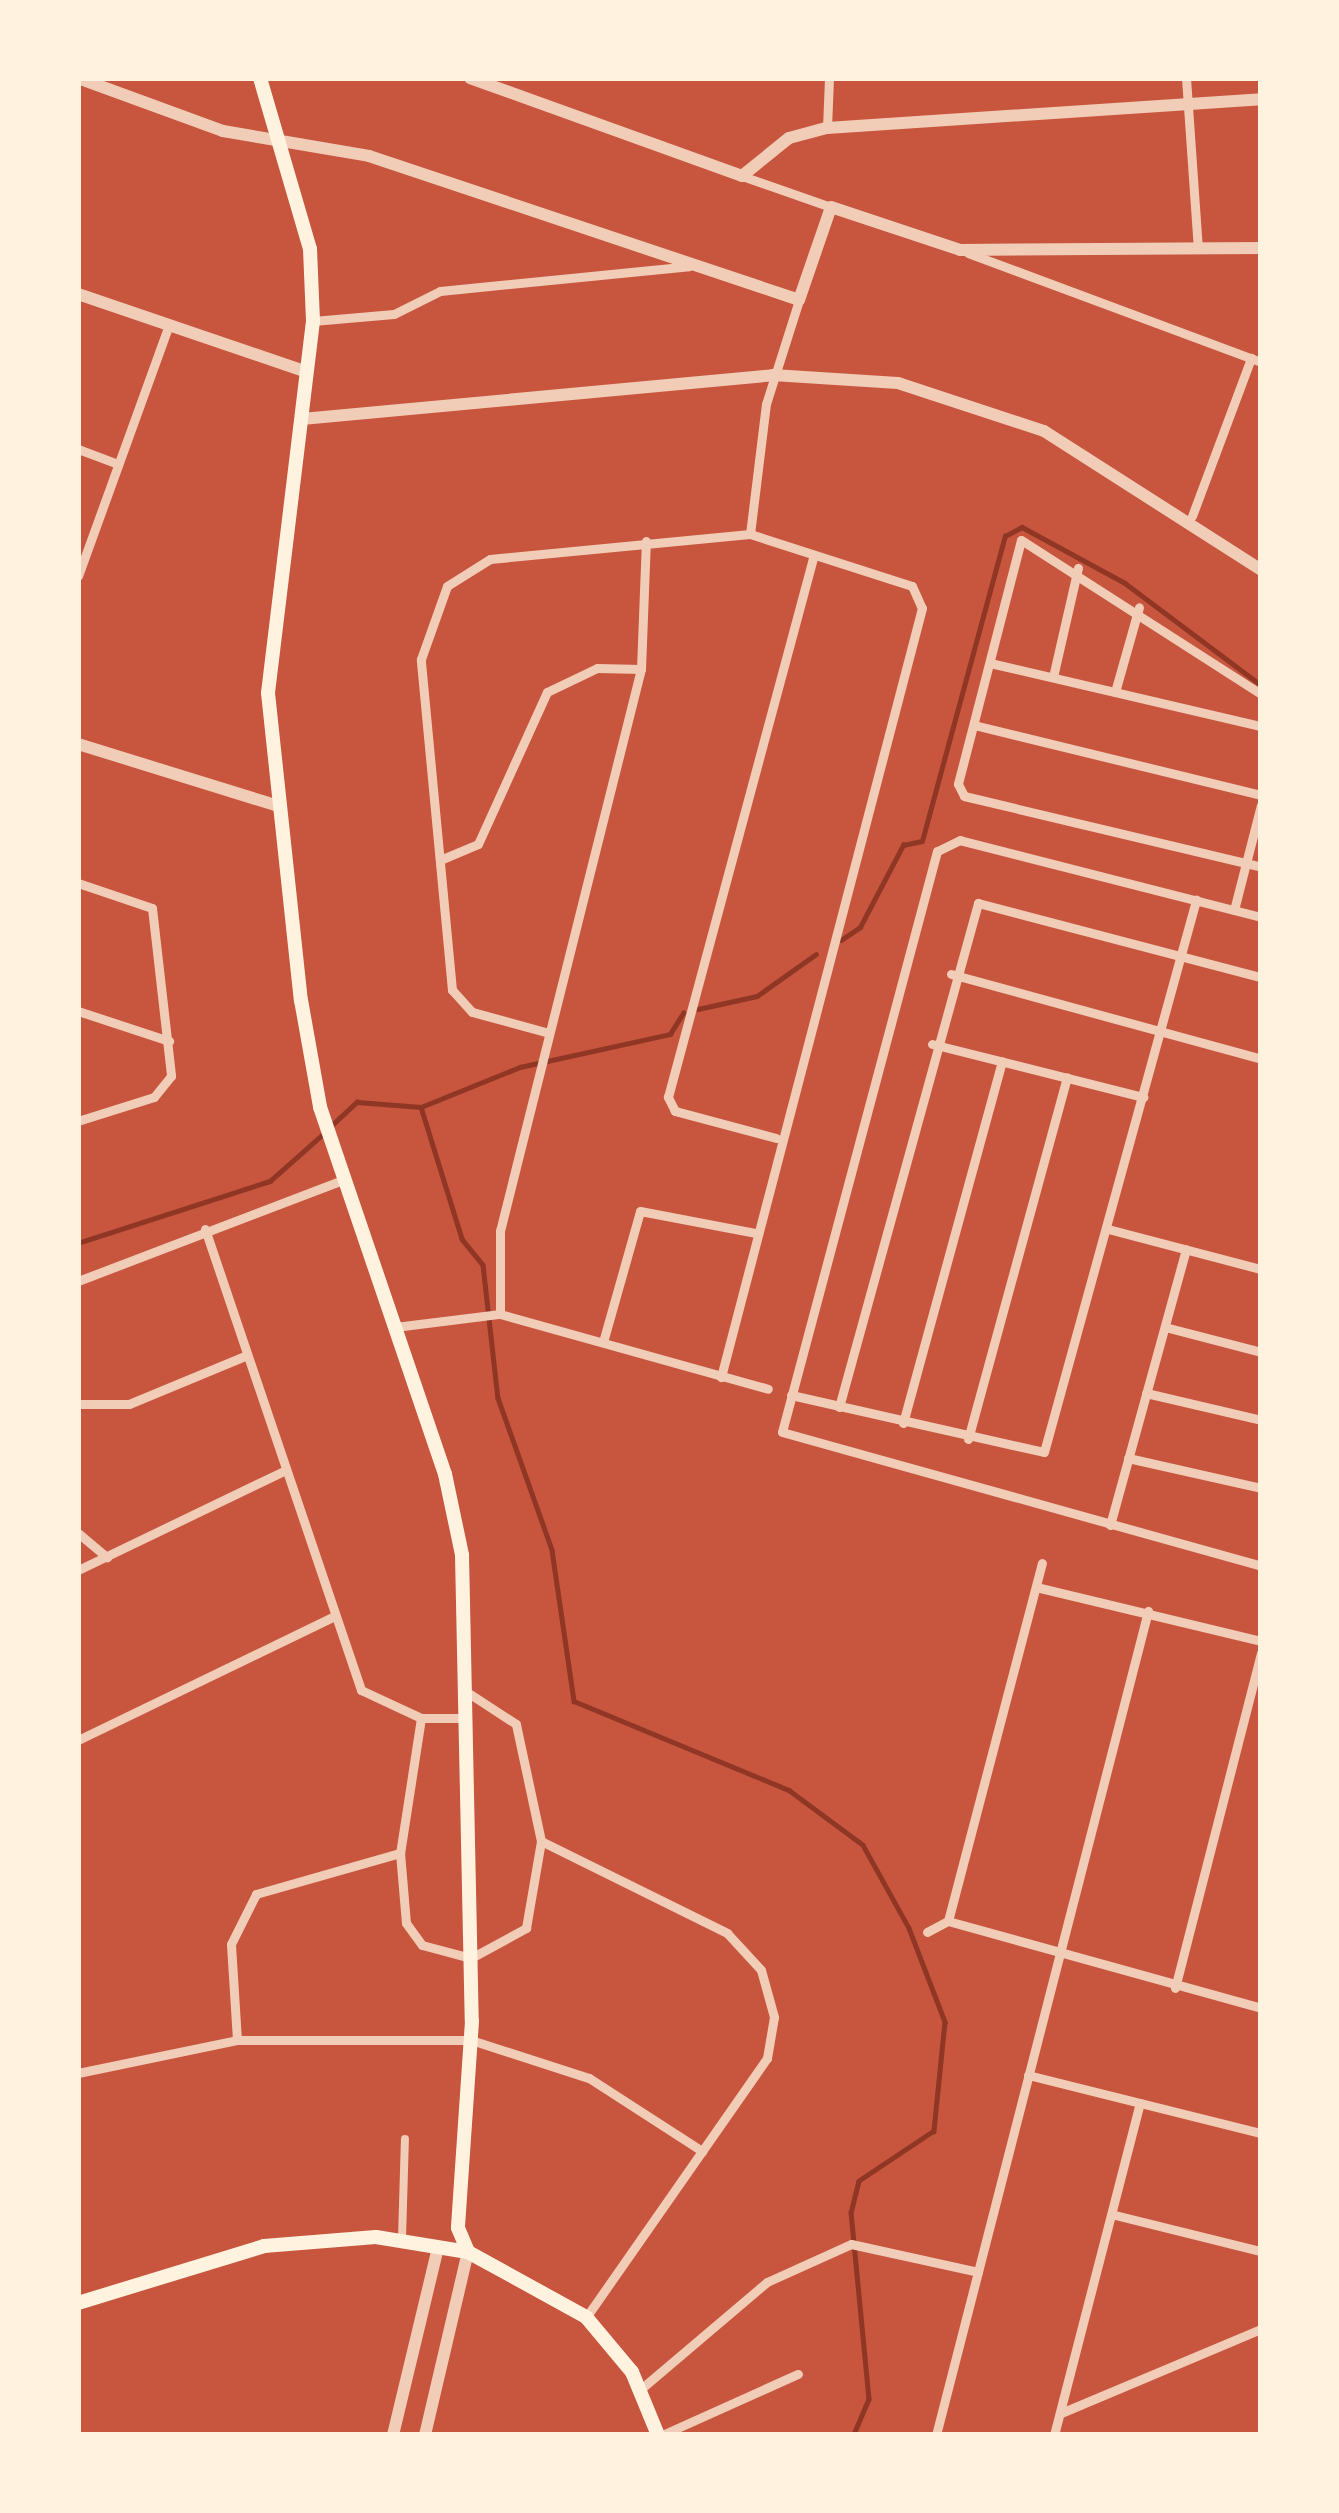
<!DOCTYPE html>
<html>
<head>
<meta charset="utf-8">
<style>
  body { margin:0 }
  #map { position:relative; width:1339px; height:2513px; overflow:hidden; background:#c8553d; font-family:Poppins,sans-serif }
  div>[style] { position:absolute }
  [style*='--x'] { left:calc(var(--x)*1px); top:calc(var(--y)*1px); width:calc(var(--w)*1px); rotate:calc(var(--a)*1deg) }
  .stream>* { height:4.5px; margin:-2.25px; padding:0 2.25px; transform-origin:2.25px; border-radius:2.25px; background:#8f3625 }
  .pedestrian>* { height:8px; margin:-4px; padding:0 4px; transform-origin:4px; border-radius:4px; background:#f1ccb7 }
  .minor>* { height:9px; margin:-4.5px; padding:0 4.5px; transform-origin:4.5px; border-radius:4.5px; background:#f1ccb7 }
  .tertiary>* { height:12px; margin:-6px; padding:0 6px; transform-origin:6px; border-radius:6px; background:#f1ccb7 }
  .secondary>* { height:14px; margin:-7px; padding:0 7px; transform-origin:7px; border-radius:7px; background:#fff3e0 }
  span { translate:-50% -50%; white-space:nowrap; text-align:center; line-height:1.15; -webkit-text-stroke:9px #fff3e0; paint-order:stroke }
  .frame { position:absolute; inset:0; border:81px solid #fff3e0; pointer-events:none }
</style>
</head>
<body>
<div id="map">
  <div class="stream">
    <i style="--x:841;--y:940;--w:23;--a:-34"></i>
    <i style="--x:860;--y:927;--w:93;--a:-62.3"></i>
    <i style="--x:903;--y:845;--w:19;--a:-12"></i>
    <i style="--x:922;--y:841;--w:316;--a:-74.8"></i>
    <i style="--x:1005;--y:536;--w:19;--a:-28"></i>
    <i style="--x:1022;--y:527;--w:117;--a:28.5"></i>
    <i style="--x:1125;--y:583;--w:170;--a:36.9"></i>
    <i style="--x:698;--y:1009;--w:60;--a:-12.4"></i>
    <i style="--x:757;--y:996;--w:72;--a:-35.4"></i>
    <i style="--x:421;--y:1107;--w:107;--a:-22"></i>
    <i style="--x:520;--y:1067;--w:154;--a:-12.4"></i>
    <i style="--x:670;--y:1034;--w:25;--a:-58"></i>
    <i style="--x:332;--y:1125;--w:34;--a:-43"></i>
    <i style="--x:357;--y:1102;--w:64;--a:4.5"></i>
    <i style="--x:421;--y:1107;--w:138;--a:72.7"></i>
    <i style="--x:462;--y:1239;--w:33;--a:51"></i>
    <i style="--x:483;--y:1265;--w:134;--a:83.6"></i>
    <i style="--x:498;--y:1398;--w:161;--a:70.4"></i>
    <i style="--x:552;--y:1550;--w:153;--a:81.7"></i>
    <i style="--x:574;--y:1701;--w:233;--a:22.5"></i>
    <i style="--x:789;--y:1790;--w:92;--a:36.6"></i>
    <i style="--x:863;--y:1845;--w:95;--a:61"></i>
    <i style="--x:909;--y:1928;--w:101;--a:69"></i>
    <i style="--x:945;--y:2022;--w:110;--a:95.8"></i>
    <i style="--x:934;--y:2131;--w:90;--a:146.3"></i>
    <i style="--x:859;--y:2181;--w:32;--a:104"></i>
    <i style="--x:851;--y:2212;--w:188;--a:84.5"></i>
    <i style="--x:869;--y:2399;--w:39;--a:113"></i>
    <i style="--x:78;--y:1243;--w:202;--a:-17.9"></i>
    <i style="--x:270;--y:1181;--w:72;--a:-41.6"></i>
  </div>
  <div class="pedestrian">
    <i style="--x:402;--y:2238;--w:99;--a:-88.3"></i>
  </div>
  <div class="minor">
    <i style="--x:1186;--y:78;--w:171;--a:86"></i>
    <i style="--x:827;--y:128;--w:50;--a:-87.7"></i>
    <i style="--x:742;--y:176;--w:94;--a:19.2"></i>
    <i style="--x:968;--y:253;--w:313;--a:20.4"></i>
    <i style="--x:313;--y:321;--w:81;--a:-4.9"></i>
    <i style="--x:394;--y:314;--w:51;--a:-26.6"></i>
    <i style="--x:440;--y:291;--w:250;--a:-5.7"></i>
    <i style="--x:78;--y:449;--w:43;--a:20.6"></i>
    <i style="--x:1192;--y:516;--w:169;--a:-69.5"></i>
    <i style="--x:750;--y:534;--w:131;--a:-83"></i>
    <i style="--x:766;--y:404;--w:109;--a:-72.4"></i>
    <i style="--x:78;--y:576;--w:264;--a:-70.1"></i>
    <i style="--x:990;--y:663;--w:278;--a:13.1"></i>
    <i style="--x:1053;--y:677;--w:112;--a:-77.1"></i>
    <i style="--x:1115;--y:692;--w:88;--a:-74.2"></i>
    <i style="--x:1261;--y:694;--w:285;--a:-147.3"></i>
    <i style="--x:1021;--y:540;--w:252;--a:104.5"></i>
    <i style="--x:958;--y:784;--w:13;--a:63"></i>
    <i style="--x:964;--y:796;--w:305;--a:13.4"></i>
    <i style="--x:974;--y:725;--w:295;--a:13.7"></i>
    <i style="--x:440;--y:860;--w:41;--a:-22.8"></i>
    <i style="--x:478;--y:844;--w:167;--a:-65.6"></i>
    <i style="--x:547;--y:692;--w:55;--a:-25.6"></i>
    <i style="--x:597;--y:668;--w:44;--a:1.3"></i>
    <i style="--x:78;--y:883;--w:78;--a:18.7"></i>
    <i style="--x:152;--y:908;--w:169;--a:83.5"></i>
    <i style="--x:171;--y:1076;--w:27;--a:129"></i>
    <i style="--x:154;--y:1097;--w:80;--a:162.5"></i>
    <i style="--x:1234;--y:910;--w:108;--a:-75.6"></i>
    <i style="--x:1261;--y:917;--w:311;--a:-165.7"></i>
    <i style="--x:960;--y:840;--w:25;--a:154"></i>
    <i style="--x:937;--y:851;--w:601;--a:104.94"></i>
    <i style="--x:782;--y:1432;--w:497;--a:15.6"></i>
    <i style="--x:951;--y:974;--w:321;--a:15.3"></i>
    <i style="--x:78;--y:1011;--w:96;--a:18.2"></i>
    <i style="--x:549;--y:1033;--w:80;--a:-164.7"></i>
    <i style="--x:472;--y:1012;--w:30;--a:-132"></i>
    <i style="--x:452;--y:990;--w:332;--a:-95.4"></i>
    <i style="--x:421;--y:659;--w:77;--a:-70.4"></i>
    <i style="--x:447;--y:586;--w:51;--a:-32.1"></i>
    <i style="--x:490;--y:559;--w:261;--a:-5.5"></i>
    <i style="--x:750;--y:534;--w:170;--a:17.8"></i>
    <i style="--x:912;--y:586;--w:24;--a:66"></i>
    <i style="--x:922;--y:608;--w:795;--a:104.65"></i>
    <i style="--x:932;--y:1044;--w:218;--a:14.1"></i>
    <i style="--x:776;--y:1138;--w:105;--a:-165"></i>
    <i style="--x:675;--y:1111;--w:16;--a:-117"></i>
    <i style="--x:668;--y:1097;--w:558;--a:-74.94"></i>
    <i style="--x:205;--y:1229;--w:487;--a:71.3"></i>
    <i style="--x:361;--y:1690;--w:66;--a:25"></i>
    <i style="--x:421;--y:1718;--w:46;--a:0"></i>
    <i style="--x:1108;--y:1229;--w:158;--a:14.7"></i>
    <i style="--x:78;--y:1281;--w:284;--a:-20.9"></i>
    <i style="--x:500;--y:1314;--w:83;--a:-90"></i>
    <i style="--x:500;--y:1231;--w:579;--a:-75.92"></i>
    <i style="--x:641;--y:669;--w:128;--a:-87.8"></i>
    <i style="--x:395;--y:1327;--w:106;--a:-7.1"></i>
    <i style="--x:500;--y:1314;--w:278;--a:15.6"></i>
    <i style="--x:1165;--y:1327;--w:99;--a:14.6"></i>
    <i style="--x:603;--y:1342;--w:136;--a:-74.2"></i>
    <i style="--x:640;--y:1211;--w:117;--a:10.8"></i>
    <i style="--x:1146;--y:1393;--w:118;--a:13.2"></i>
    <i style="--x:791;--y:1395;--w:259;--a:12.7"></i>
    <i style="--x:1044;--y:1452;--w:573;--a:-74.6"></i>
    <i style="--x:78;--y:1404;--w:51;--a:0"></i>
    <i style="--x:129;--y:1404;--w:126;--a:-22.5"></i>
    <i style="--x:839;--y:1407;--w:523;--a:-74.58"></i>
    <i style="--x:978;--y:903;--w:293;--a:14.7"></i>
    <i style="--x:903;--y:1423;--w:375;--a:-74.7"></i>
    <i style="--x:968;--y:1439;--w:375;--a:-74.7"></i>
    <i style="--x:1128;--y:1458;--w:136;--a:12.7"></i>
    <i style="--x:1110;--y:1525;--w:286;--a:-74.6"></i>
    <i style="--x:78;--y:1533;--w:38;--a:40"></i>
    <i style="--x:78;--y:1570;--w:229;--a:-25.7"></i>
    <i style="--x:1036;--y:1587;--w:231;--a:13.5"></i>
    <i style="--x:421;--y:1718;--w:137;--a:98.8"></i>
    <i style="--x:400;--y:1853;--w:70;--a:85.1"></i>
    <i style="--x:406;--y:1923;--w:27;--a:54"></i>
    <i style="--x:422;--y:1945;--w:51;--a:14.9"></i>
    <i style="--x:471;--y:1958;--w:63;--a:-28.6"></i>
    <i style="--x:526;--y:1928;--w:88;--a:-80.2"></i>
    <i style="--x:541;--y:1841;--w:120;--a:-102.1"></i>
    <i style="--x:516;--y:1724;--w:59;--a:-146.9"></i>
    <i style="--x:78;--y:1740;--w:283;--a:-25.8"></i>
    <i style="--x:541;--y:1841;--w:208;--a:26.3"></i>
    <i style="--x:727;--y:1933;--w:50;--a:47.4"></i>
    <i style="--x:761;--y:1970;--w:49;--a:74.5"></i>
    <i style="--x:774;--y:2017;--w:42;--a:99.7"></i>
    <i style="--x:767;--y:2058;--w:316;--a:124.9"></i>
    <i style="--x:948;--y:1921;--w:370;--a:-75.3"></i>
    <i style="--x:927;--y:1932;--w:24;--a:-28"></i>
    <i style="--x:948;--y:1921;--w:325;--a:15.5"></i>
    <i style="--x:1175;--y:1988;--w:346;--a:-75.6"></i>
    <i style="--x:237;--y:2040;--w:96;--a:-93.6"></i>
    <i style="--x:231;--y:1944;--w:56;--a:-63.4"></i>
    <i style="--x:256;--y:1894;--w:150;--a:-15.9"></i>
    <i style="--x:78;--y:2073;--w:162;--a:-11.7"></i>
    <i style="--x:237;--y:2040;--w:234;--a:0"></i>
    <i style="--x:471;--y:2040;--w:124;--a:17.9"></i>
    <i style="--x:589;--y:2078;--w:135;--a:32.9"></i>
    <i style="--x:1028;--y:2075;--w:240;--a:14"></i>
    <i style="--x:1115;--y:2215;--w:150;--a:13.9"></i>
    <i style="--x:642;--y:2388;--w:164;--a:-40.3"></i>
    <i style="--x:767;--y:2282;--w:92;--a:-24.3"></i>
    <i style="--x:851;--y:2244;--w:130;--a:12.4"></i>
    <i style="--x:1061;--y:2413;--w:217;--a:-22.8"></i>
    <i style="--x:662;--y:2435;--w:149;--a:-24.2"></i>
    <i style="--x:936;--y:2435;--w:851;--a:-75.57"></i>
    <i style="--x:1054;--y:2435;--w:343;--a:-75.5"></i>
  </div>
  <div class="tertiary">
    <i style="--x:78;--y:78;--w:154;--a:20.1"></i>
    <i style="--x:223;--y:131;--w:148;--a:9.7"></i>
    <i style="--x:369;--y:156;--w:453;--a:18.5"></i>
    <i style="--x:799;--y:300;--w:98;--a:-71"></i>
    <i style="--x:831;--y:207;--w:136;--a:18.4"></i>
    <i style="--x:960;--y:250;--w:301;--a:-0.4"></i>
    <i style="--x:470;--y:78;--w:289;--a:19.8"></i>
    <i style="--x:742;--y:176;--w:60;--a:-39"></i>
    <i style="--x:789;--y:138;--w:39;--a:-15"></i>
    <i style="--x:827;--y:128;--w:435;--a:-3.8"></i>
    <i style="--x:78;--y:294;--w:242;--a:18.8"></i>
    <i style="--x:302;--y:419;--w:473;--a:-5.3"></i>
    <i style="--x:773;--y:375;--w:125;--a:3.7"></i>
    <i style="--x:898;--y:383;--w:154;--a:18.2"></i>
    <i style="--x:1044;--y:431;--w:258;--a:32.6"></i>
    <i style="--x:78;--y:744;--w:209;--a:17.2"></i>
    <i style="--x:393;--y:2435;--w:193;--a:-76.5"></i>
    <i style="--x:425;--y:2435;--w:188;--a:-76.8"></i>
  </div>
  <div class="secondary">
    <i style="--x:260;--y:78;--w:178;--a:73.7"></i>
    <i style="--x:310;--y:249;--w:72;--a:87.6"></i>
    <i style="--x:313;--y:321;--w:375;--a:96.9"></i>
    <i style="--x:268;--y:693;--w:309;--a:83.9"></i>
    <i style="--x:301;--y:1000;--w:109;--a:79.9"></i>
    <i style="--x:320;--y:1107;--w:388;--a:71.2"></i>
    <i style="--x:445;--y:1474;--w:83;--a:78.1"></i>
    <i style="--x:462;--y:1555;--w:466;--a:88.8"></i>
    <i style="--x:472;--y:2021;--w:207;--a:93.9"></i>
    <i style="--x:458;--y:2228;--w:26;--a:67"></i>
    <i style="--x:78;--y:2303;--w:195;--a:-17"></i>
    <i style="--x:264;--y:2246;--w:112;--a:-4.6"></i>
    <i style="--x:376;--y:2237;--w:93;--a:9.3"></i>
    <i style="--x:468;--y:2252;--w:135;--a:28.8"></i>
    <i style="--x:586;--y:2317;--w:72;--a:50.1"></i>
    <i style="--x:632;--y:2372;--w:68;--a:67.6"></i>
  </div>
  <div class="frame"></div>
</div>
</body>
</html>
